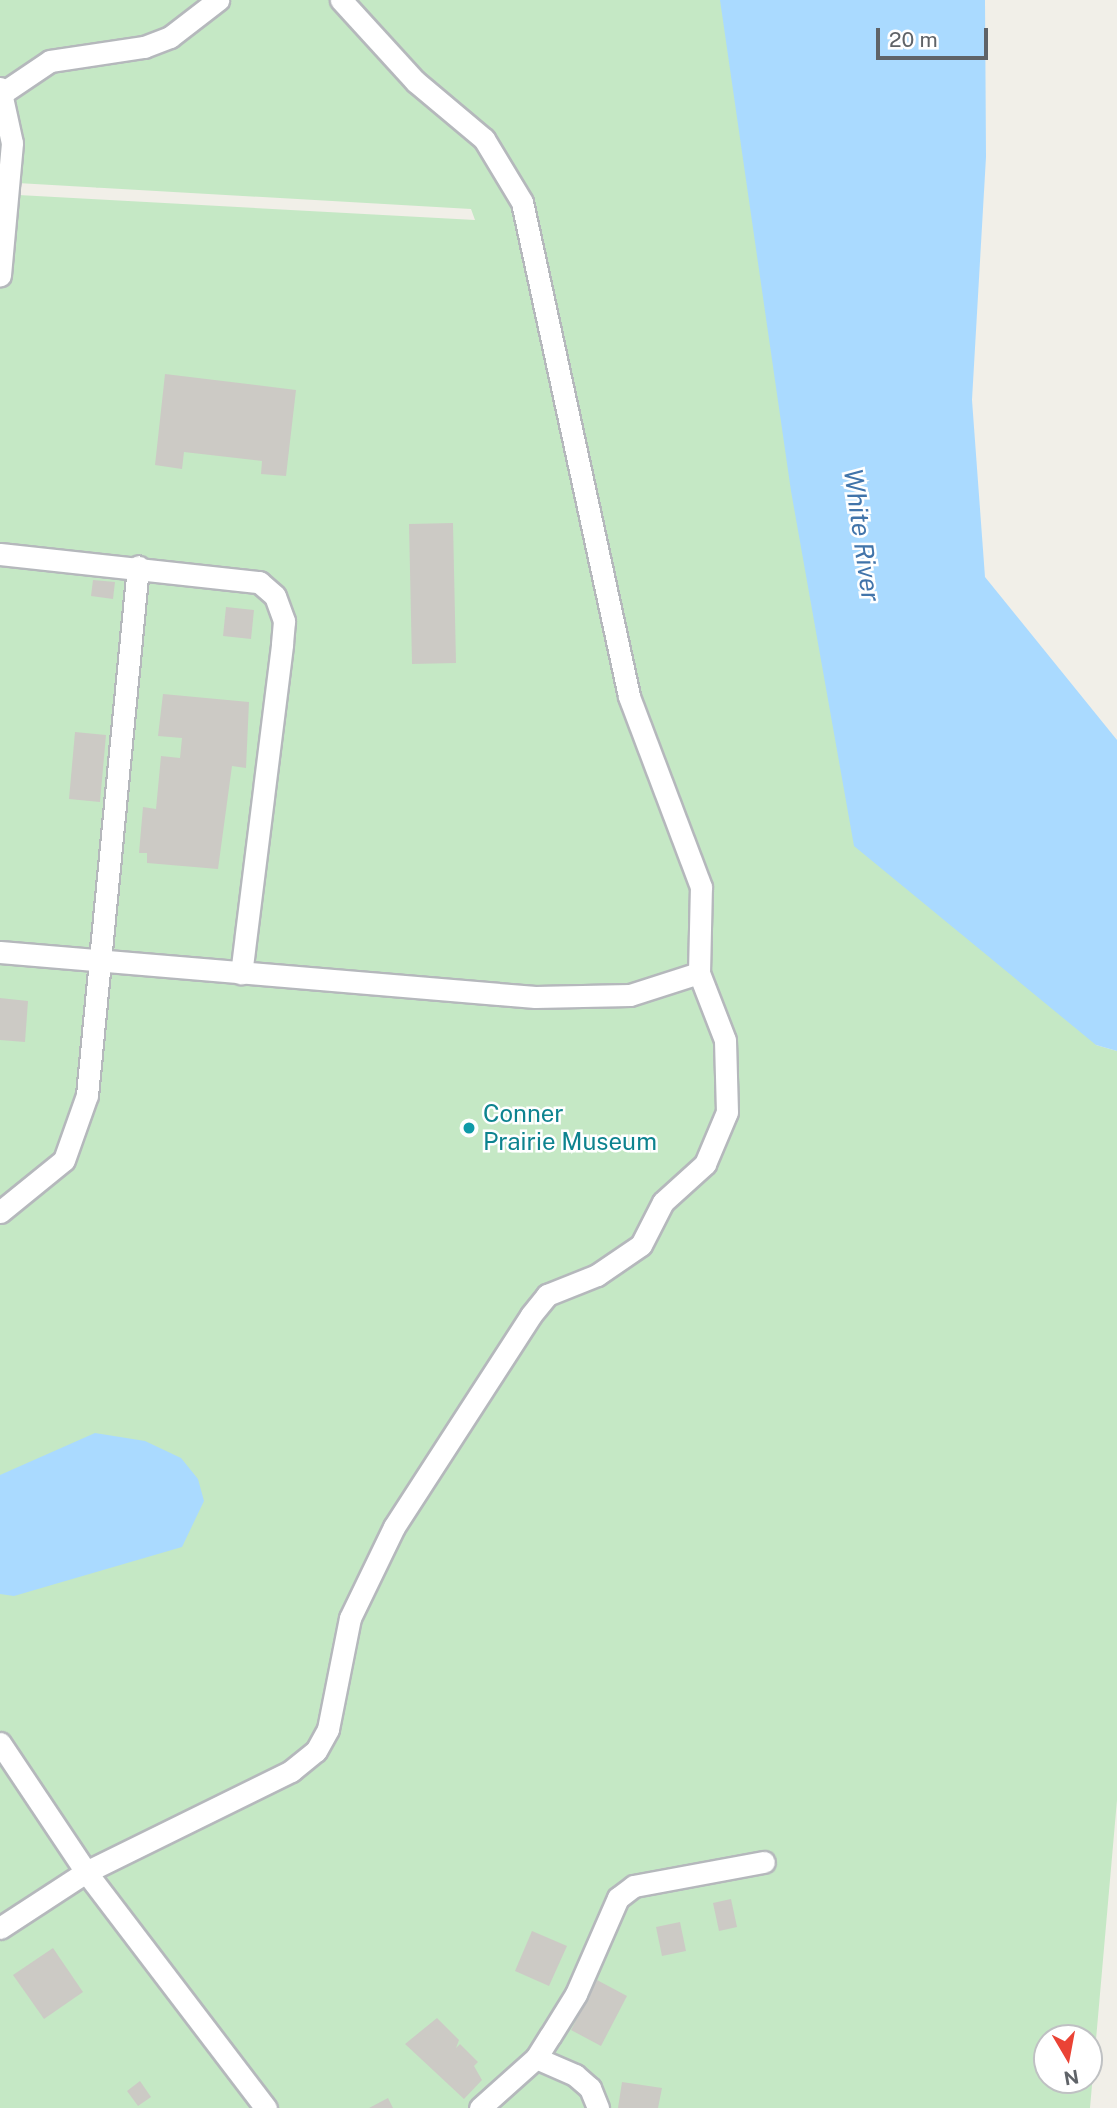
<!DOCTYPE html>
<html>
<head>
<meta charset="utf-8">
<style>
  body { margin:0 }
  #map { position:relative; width:1117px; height:2108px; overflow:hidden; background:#f1efe8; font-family:"Public Sans",sans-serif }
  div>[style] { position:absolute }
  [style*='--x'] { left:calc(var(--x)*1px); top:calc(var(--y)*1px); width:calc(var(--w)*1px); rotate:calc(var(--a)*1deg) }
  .green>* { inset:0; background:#c5e8c5 }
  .water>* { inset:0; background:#aadaff }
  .building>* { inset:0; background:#cccac5 }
  .roads { filter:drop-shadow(2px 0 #b5b8bc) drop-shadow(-2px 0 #b5b8bc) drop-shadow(0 2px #b5b8bc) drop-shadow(0 -2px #b5b8bc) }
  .service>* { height:21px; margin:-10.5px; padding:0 10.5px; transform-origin:10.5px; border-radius:10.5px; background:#fff }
  .dots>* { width:19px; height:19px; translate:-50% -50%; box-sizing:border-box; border:4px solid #fff; border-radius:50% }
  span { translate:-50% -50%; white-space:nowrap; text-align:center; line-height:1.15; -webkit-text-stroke:5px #fff; paint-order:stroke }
  .culture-label { font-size:24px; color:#0d838f }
  .left { translate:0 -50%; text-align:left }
  .water-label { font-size:26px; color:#4174aa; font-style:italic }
  .north { position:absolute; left:1033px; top:2024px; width:70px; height:70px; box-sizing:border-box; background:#fff; border:2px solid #bfc1c3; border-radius:50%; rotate:170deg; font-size:19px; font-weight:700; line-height:28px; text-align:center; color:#5f6368 }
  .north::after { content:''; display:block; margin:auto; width:24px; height:32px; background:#ea4335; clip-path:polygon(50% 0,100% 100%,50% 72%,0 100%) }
  .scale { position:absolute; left:876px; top:28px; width:112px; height:32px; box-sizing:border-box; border:4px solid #5f6368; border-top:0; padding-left:9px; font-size:21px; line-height:24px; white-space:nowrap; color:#5f6368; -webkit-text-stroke:5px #fff; paint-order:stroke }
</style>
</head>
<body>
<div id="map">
  <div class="green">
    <i style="clip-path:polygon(evenodd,0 0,735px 0,1096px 1045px,1117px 1051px,1117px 1800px,1090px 2108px,0 2108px,0 194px,475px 220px,471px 209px,0 182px,0 0,1047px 2038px,1089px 2038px,1089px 2080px,1047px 2080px,1047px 2038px)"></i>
  </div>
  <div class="water">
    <i style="clip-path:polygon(720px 0,985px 0,986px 157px,972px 400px,985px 577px,1117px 740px,1117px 1051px,1096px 1045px,854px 846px,791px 491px)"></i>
    <i style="clip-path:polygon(95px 1433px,145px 1441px,181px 1458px,198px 1479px,204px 1501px,182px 1547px,14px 1596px,0 1594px,0 1475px)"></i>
  </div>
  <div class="building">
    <i style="clip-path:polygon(165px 374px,296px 390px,286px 476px,261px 474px,262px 461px,184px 452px,182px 469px,155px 465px)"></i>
    <i style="clip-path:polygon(453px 523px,456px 663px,412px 664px,409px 524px)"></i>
    <i style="clip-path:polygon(93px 580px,115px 582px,113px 599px,91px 596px)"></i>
    <i style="clip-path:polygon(226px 607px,254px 610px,251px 639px,223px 636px)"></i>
    <i style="clip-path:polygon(163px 694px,249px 702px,246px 768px,232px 766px,218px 869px,147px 863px,147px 853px,139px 853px,143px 807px,156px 809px,161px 756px,180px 758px,182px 738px,158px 736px)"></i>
    <i style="clip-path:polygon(75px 732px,106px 735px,100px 802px,69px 799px)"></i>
    <i style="clip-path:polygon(0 998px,28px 1001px,25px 1042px,0 1040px)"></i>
    <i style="clip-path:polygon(731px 1899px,737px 1927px,719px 1931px,713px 1903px)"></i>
    <i style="clip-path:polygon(680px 1922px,686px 1951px,662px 1956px,656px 1927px)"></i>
    <i style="clip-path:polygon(532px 1931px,567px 1946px,549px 1986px,515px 1971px)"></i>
    <i style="clip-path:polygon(53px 1948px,83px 1992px,44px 2019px,13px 1975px)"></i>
    <i style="clip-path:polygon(597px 1980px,627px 1996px,601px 2046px,571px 2030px)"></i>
    <i style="clip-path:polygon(437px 2018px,459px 2040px,456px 2048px,460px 2044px,478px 2062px,474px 2066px,482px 2080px,464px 2099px,405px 2044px)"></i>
    <i style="clip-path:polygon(140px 2081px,151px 2097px,138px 2106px,127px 2091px)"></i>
    <i style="clip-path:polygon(622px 2082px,662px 2088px,658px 2108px,618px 2108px)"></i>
    <i style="clip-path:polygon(388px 2098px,393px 2108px,369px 2108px)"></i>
  </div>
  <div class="roads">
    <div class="service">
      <i style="--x:0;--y:88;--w:56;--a:77.7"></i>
      <i style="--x:12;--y:143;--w:133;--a:95.2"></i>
      <i style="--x:4;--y:92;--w:55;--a:-34"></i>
      <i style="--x:50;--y:61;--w:95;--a:-8.5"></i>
      <i style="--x:144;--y:47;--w:28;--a:-21"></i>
      <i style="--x:170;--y:37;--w:61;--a:-37.6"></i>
      <i style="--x:0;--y:554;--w:261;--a:6.2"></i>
      <i style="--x:259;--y:582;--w:21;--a:41"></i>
      <i style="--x:275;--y:596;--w:27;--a:70"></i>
      <i style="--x:284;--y:621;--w:24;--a:95"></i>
      <i style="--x:282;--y:645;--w:331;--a:97.1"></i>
      <i style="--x:0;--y:952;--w:537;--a:4.81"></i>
      <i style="--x:535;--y:997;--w:95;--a:-1.2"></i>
      <i style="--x:630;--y:995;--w:72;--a:-17.7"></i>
      <i style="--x:0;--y:1212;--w:82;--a:-39.1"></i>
      <i style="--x:64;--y:1160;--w:69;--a:-70.5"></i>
      <i style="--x:87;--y:1095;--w:531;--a:-84.49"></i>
      <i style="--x:0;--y:1743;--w:155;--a:56.3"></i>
      <i style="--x:86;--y:1872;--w:297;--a:52.7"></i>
      <i style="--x:0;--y:1928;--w:103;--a:-33.1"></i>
      <i style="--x:86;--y:1872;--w:229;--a:-26.2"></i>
      <i style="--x:291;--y:1771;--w:32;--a:-39"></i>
      <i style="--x:316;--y:1751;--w:25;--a:-61"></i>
      <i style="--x:328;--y:1729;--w:113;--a:-78.8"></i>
      <i style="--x:350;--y:1618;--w:101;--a:-64.2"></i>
      <i style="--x:394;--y:1527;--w:252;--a:-57.1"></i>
      <i style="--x:531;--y:1315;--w:26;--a:-51"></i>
      <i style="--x:547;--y:1295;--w:54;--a:-21.8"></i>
      <i style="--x:597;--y:1275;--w:53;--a:-34.3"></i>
      <i style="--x:641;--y:1245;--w:48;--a:-62.9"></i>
      <i style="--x:663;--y:1202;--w:57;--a:-42.1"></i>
      <i style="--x:705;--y:1164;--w:56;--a:-67.1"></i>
      <i style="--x:727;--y:1112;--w:72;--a:-91.6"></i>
      <i style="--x:725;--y:1040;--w:72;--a:-111.2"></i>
      <i style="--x:699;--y:973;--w:86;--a:-88.7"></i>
      <i style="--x:701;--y:887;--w:204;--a:-110.7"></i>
      <i style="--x:629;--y:696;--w:505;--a:-102.22"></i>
      <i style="--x:522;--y:202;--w:74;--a:-121.1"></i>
      <i style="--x:484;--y:139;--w:90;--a:-140"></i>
      <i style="--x:415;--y:81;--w:110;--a:-132.4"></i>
      <i style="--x:536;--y:2058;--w:43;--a:23.6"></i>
      <i style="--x:575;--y:2075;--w:20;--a:41"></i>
      <i style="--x:590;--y:2088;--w:22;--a:68"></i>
      <i style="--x:480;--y:2108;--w:75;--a:-41.8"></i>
      <i style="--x:536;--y:2058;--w:26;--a:-58"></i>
      <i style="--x:550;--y:2036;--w:49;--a:-58.2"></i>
      <i style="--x:576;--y:1994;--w:105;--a:-66.4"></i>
      <i style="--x:618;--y:1898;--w:20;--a:-37"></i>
      <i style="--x:634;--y:1886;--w:132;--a:-10.5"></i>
    </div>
  </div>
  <div class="dots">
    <i style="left:469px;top:1128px;background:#0f9aa8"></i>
  </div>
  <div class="culture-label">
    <span class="left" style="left:483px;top:1128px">Conner<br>Prairie Museum</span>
  </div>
  <div class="water-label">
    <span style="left:862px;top:535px;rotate:82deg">White River</span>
  </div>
  <div class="north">N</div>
  <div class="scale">20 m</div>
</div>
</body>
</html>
